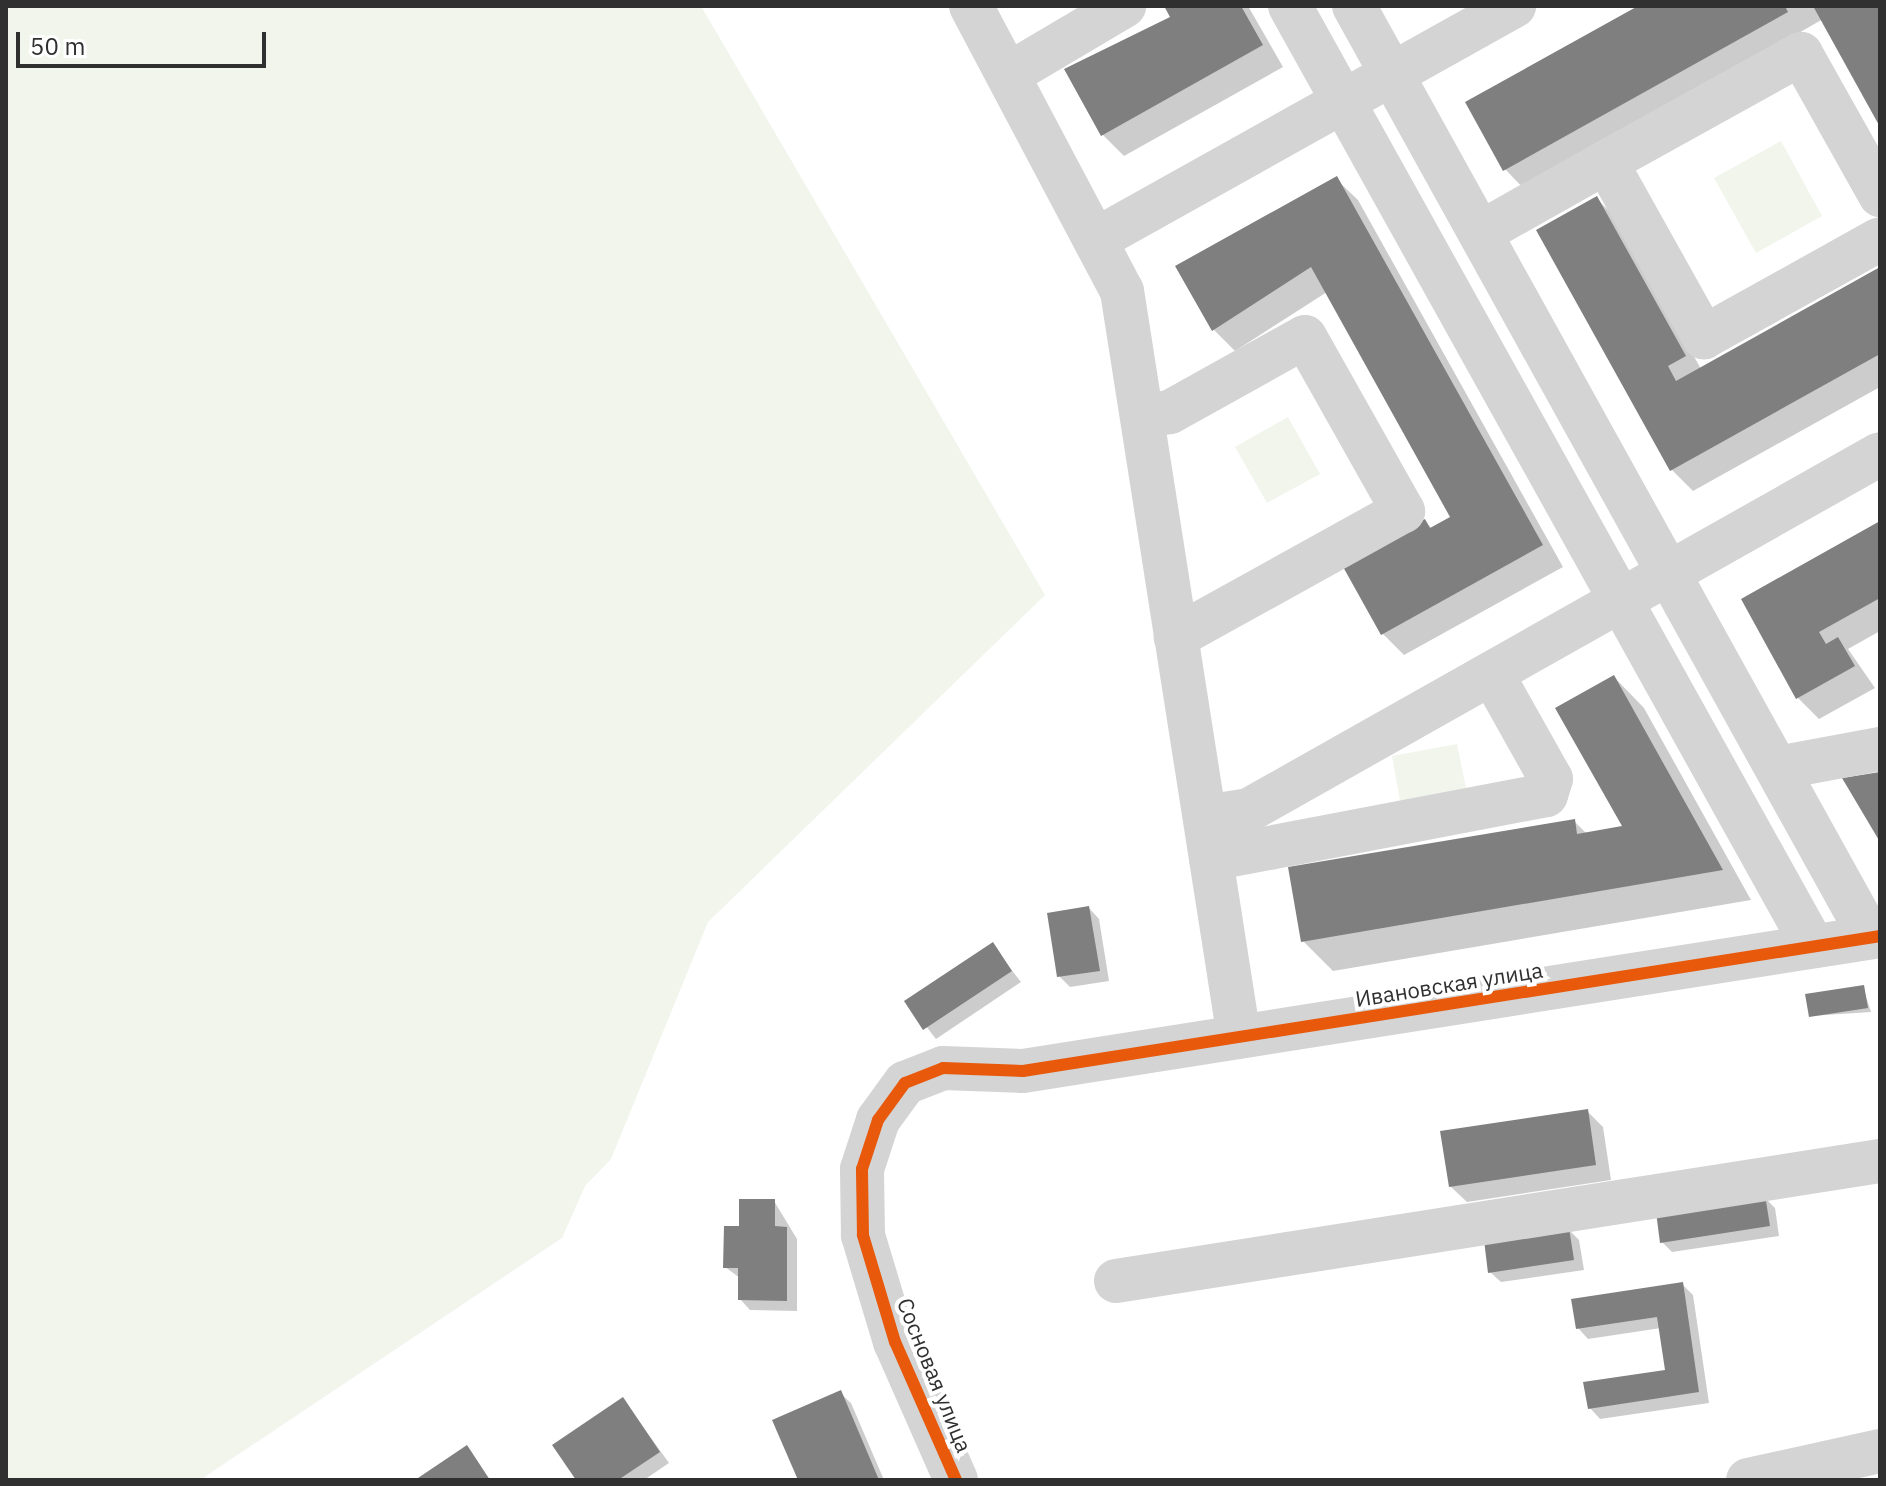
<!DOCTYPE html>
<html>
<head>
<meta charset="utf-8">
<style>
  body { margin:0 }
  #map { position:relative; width:1886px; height:1486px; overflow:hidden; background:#fff; font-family:"IBM Plex Sans",sans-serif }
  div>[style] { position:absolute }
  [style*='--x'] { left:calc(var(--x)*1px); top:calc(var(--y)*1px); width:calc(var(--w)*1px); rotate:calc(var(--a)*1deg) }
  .green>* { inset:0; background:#f1f5ec }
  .shadow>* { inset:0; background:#0003 }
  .building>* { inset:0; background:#7f7f7f }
  .minor>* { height:44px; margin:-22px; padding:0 22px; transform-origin:22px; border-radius:22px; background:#d4d4d4 }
  .cycleway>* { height:12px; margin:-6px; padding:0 6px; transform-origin:6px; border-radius:6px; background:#e8590c }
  span { translate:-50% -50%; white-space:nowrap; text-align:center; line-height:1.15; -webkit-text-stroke:8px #fff; paint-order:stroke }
  .street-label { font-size:22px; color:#303030 }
  .frame { position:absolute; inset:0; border:8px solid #303030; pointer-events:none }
  .scale { position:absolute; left:16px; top:32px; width:250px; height:36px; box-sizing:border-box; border:4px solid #303030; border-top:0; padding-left:10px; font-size:24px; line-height:28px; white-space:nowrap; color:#303030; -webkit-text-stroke:6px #fff; paint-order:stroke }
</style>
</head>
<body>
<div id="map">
  <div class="green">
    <i style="clip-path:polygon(6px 6px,701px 6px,1045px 595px,708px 922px,611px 1159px,585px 1186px,562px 1238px,200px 1480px,6px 1480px)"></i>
    <i style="clip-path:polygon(1781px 141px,1822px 216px,1756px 253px,1714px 178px)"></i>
    <i style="clip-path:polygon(1288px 417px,1320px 474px,1267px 503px,1235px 447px)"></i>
    <i style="clip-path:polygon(1457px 744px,1466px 788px,1400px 801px,1392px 756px)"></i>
  </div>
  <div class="shadow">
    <i style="clip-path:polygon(1167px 6px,1248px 6px,1283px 67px,1124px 156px,1102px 134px,1173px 18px)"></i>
    <i style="clip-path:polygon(1642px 6px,1880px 6px,1880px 123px,1823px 19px,1526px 191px,1505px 169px)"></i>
    <i style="clip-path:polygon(1336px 179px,1358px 200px,1563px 567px,1404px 655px,1383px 634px,1345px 566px,1425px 521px,1432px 529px,1453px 517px,1327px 292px,1235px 351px,1214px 330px)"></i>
    <i style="clip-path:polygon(1597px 199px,1618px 220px,1701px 369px,1880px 269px,1880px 387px,1693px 491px,1672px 470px,1539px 231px)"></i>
    <i style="clip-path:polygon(1880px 523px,1880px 631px,1848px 649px,1875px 688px,1819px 719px,1798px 698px,1743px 600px)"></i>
    <i style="clip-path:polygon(1614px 677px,1644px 708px,1751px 900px,1333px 971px,1303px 941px,1574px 821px,1587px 834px,1625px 828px)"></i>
    <i style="clip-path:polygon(1089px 908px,1099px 919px,1109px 981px,1070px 987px,1059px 976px)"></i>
    <i style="clip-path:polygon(992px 945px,1021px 982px,936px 1039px,907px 1002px)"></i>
    <i style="clip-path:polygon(1863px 987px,1871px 1012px,1811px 1016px)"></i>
    <i style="clip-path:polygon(1587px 1111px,1603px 1127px,1611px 1180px,1467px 1202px,1450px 1186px)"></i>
    <i style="clip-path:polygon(1764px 1197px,1775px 1208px,1779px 1236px,1672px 1252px,1662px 1242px)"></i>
    <i style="clip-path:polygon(774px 1201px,797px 1239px,797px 1311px,750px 1310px,740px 1299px,740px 1278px,725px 1267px,741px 1228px)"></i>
    <i style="clip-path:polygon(1569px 1230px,1579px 1240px,1584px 1270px,1501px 1282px,1490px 1272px)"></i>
    <i style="clip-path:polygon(1682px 1284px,1693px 1295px,1709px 1403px,1600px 1419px,1590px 1408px,1667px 1371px,1661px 1328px,1588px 1339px,1578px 1328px)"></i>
    <i style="clip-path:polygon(840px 1393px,851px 1403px,884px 1480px,800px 1480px)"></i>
    <i style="clip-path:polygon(623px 1399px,669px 1463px,644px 1480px,578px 1480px)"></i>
  </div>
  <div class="building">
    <i style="clip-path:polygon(1164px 6px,1241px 6px,1263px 45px,1101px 136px,1064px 69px,1170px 17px)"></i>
    <i style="clip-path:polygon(1638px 6px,1785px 6px,1788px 12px,1503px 171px,1465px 102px)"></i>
    <i style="clip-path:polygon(1813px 6px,1880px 6px,1880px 127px)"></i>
    <i style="clip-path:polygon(1337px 176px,1543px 545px,1381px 635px,1342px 565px,1425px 519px,1430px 528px,1450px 517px,1311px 267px,1212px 331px,1175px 266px)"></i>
    <i style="clip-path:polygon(1597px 196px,1686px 356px,1668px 366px,1676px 381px,1880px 267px,1880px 354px,1670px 471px,1536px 230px)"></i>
    <i style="clip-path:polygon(1880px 521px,1880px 598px,1819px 632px,1826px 644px,1838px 637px,1855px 666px,1796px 699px,1741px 599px)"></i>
    <i style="clip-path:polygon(1614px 675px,1723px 870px,1301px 942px,1288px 867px,1575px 819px,1577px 834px,1622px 826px,1555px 708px)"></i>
    <i style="clip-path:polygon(1880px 772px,1880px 842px,1842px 778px)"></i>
    <i style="clip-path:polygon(1089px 906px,1100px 971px,1057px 977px,1047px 913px)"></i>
    <i style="clip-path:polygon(993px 942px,1012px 971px,923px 1030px,904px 1001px)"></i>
    <i style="clip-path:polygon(1864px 985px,1868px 1008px,1809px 1017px,1805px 994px)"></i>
    <i style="clip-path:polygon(1588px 1109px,1596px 1165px,1449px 1187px,1440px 1131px)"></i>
    <i style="clip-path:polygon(1765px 1195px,1770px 1226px,1660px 1243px,1656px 1212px)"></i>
    <i style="clip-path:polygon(739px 1199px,775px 1199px,775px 1226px,787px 1227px,787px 1301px,738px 1300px,738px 1268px,723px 1268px,724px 1226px,739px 1226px)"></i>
    <i style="clip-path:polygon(1569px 1228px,1574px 1260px,1488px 1273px,1484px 1240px)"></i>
    <i style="clip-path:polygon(1683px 1282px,1699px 1392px,1588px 1409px,1583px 1382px,1665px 1370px,1657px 1317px,1576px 1329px,1571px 1299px)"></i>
    <i style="clip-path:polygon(841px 1390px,879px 1480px,798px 1480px,772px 1420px)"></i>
    <i style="clip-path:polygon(623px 1397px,660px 1452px,618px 1480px,576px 1480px,552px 1445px)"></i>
    <i style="clip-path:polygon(467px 1445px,490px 1480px,415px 1480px)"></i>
  </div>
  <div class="minor">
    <i style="--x:971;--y:6;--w:323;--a:62.1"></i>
    <i style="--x:1122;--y:291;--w:755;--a:81.09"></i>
    <i style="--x:1290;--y:6;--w:1076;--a:60.91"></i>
    <i style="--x:1354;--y:6;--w:1064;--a:61"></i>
    <i style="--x:1009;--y:74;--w:134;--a:-30.6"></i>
    <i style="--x:1606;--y:162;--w:223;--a:-29"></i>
    <i style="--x:1801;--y:54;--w:162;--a:60.7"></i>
    <i style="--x:1480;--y:233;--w:145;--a:-29.4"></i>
    <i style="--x:1606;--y:162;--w:201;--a:60.8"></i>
    <i style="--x:1704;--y:337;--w:201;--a:-29.1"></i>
    <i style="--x:1097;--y:239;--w:478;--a:-29.2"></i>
    <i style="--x:1142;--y:416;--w:28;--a:-8"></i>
    <i style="--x:1170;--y:412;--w:154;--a:-29.1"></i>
    <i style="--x:1305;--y:337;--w:200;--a:60.6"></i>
    <i style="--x:1403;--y:511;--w:260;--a:151"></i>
    <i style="--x:1777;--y:768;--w:105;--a:-10.5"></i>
    <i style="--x:1205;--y:817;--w:45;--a:-9"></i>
    <i style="--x:1249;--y:810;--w:724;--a:-29.43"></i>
    <i style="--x:1211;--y:859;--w:341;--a:-10.8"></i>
    <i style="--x:1546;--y:795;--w:17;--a:-73"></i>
    <i style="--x:1551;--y:779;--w:120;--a:-119.3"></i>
    <i style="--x:1116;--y:1281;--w:773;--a:-8.93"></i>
    <i style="--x:956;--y:1480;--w:151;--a:-113.8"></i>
    <i style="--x:895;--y:1342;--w:112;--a:-106.7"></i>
    <i style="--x:863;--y:1235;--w:66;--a:-90.9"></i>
    <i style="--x:862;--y:1169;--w:52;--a:-71.9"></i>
    <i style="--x:878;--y:1120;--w:46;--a:-53.9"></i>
    <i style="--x:905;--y:1083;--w:41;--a:-21.5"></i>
    <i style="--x:943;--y:1068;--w:80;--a:2.1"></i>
    <i style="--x:1023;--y:1071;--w:868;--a:-8.95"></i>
    <i style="--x:1748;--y:1480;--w:135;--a:-12.4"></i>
  </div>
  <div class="cycleway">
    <i style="--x:956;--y:1480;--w:151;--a:-113.8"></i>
    <i style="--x:895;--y:1342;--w:112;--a:-106.7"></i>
    <i style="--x:863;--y:1235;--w:66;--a:-90.9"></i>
    <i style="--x:862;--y:1169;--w:52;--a:-71.9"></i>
    <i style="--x:878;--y:1120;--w:46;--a:-53.9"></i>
    <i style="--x:905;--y:1083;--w:41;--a:-21.5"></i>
    <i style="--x:943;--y:1068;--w:80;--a:2.1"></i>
    <i style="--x:1023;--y:1071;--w:868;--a:-8.95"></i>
  </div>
  <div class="street-label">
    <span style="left:1449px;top:984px;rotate:-9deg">Ивановская улица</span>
    <span style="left:935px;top:1375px;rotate:68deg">Сосновая улица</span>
  </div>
  <div class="frame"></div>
  <div class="scale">50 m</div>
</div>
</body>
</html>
